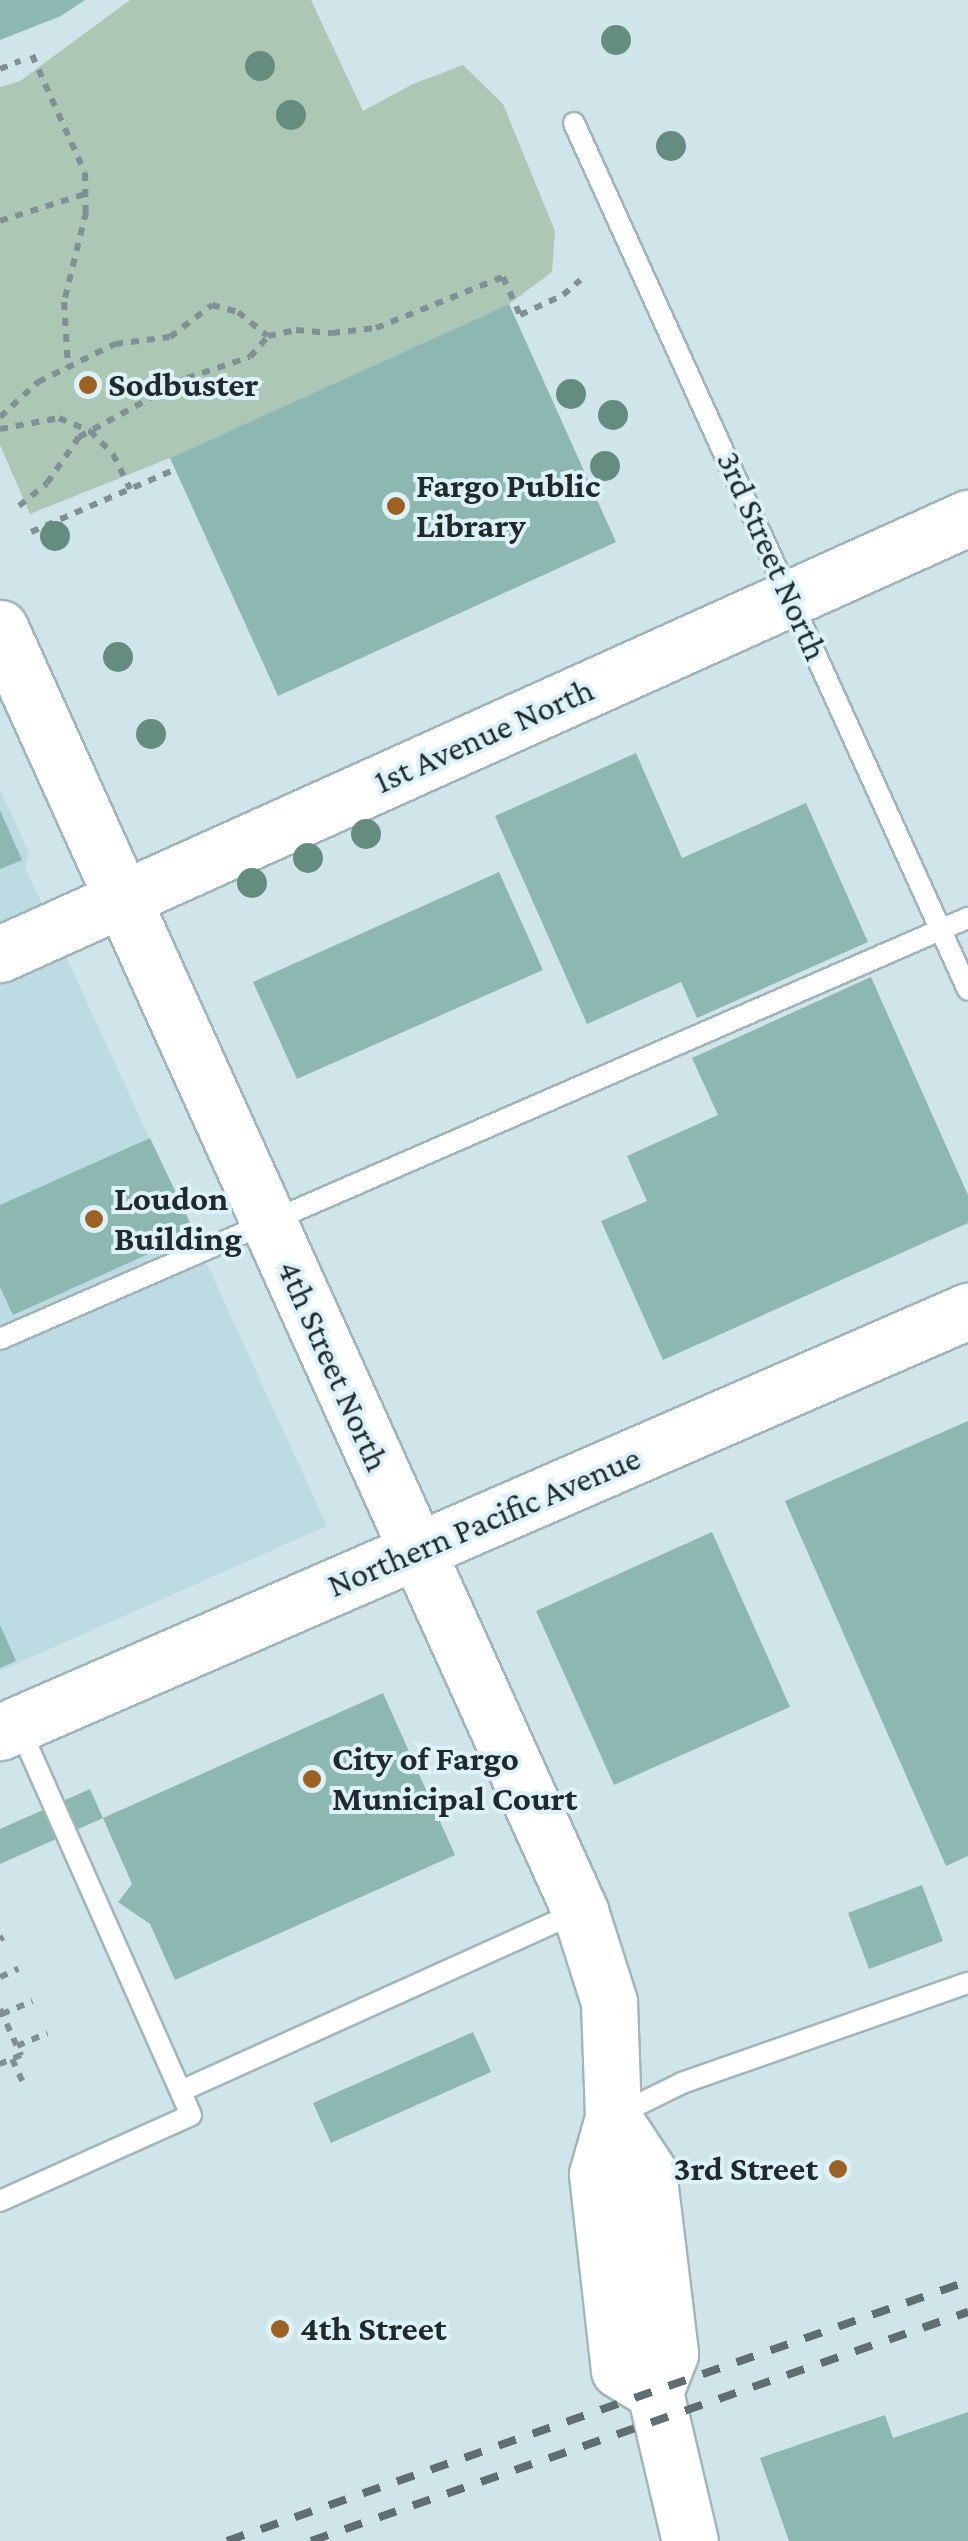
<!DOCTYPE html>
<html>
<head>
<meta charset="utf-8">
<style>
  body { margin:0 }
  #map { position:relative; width:968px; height:2541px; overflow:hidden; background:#cfe5ea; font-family:"Crimson Pro",serif }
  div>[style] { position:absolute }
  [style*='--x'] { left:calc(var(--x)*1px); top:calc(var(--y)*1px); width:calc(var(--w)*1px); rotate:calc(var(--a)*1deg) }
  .built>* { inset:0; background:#bcdbe3 }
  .green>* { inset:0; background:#adc7b5 }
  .building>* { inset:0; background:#8db8b2 }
  .path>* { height:6px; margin-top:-3px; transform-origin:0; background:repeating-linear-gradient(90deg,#809094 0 8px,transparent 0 16px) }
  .roads { filter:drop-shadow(2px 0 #a1b6bb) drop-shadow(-2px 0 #a1b6bb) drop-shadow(0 2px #a1b6bb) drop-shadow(0 -2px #a1b6bb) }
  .lane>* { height:20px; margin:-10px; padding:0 10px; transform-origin:10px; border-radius:10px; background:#fff }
  .secondary>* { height:55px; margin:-27.5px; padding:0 27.5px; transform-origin:27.5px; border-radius:27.5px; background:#fff }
  .rail>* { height:8px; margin-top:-4px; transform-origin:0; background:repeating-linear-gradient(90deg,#606e71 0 18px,transparent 0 36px) }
  .trees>* { width:30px; height:30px; margin:-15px; border-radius:50%; background:#648d7f }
  .dots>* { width:28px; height:28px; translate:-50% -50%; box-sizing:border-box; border:5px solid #dcf2f8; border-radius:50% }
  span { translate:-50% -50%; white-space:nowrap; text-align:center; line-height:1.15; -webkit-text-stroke:8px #dcf2f8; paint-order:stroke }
  .poi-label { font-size:35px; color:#20292b; font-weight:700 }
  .left { translate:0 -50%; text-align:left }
  .right { translate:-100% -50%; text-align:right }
  .street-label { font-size:35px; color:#20292b }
</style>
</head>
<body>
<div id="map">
  <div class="built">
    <i style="clip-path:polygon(0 789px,29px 853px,25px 867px,327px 1526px,0 1671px)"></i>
  </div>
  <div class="green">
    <i style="clip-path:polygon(130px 0,311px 0,363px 111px,413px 84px,463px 65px,503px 104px,555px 231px,552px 272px,509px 304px,170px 458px,30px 514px,0 445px,0 87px,20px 81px)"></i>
  </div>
  <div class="building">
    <i style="clip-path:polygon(0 0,85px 0,61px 16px,0 40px)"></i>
    <i style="clip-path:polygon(509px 304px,616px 542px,278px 696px,170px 458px)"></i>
    <i style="clip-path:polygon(636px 753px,682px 858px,806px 803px,868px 942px,697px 1018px,681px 982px,587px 1024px,495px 816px)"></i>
    <i style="clip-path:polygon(0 810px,22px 860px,0 869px)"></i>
    <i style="clip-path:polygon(499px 872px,543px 970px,297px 1079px,253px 982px)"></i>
    <i style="clip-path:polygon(871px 977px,968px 1195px,968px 1223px,663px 1360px,601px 1221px,647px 1201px,627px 1156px,718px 1115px,692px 1058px)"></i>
    <i style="clip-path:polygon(150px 1138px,195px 1233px,13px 1315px,0 1287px,0 1205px)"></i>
    <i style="clip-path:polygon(968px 1421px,968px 1856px,946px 1866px,785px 1501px)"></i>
    <i style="clip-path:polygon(712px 1532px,790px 1707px,614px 1785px,536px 1611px)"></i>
    <i style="clip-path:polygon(0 1625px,16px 1661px,0 1668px)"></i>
    <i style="clip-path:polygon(383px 1693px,455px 1855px,175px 1980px,150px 1924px,118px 1902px,132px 1884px,103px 1818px)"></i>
    <i style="clip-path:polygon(90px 1789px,103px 1818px,0 1864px,0 1829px)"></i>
    <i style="clip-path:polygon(922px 1885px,943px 1941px,869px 1969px,848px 1913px)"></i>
    <i style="clip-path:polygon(473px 2032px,491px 2072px,331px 2143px,313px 2103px)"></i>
    <i style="clip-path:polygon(968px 2412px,968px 2541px,789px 2541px,760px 2458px,885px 2415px,893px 2438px)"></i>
  </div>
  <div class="path">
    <i style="--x:32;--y:55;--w:129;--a:65.8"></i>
    <i style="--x:85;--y:173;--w:39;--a:89"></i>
    <i style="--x:86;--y:212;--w:93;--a:103.7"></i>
    <i style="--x:64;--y:302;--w:66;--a:86.5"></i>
    <i style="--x:0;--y:69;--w:22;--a:-22"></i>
    <i style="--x:0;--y:221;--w:89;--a:-17.6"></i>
    <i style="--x:0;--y:417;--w:52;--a:-42.6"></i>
    <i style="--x:38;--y:382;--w:86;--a:-26.3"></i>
    <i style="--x:115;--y:344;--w:55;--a:-7.3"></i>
    <i style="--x:170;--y:337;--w:53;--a:-37.3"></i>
    <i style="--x:212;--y:305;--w:27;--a:15"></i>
    <i style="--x:238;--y:312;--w:38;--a:39"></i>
    <i style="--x:0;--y:429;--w:60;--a:-10.6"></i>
    <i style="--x:59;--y:418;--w:34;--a:23"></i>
    <i style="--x:90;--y:431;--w:33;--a:45"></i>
    <i style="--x:113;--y:454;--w:39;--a:64"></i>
    <i style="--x:19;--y:506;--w:36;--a:-39"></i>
    <i style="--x:47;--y:483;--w:56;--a:-55.2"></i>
    <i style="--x:79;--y:437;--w:123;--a:-28.6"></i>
    <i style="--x:187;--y:378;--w:66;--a:-18.4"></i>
    <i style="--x:250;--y:357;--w:28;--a:-49"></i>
    <i style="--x:268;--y:336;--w:29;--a:-12"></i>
    <i style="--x:296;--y:330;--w:36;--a:5"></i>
    <i style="--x:332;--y:333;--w:44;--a:-6.5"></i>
    <i style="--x:376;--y:328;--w:137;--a:-21.9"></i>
    <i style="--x:503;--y:277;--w:42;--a:65.9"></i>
    <i style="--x:520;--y:315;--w:47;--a:-24.9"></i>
    <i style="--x:563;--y:295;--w:23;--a:-41"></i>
    <i style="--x:31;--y:532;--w:158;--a:-23.5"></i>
    <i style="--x:0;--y:1939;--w:4;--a:-27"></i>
    <i style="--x:0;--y:1977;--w:20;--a:-24"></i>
    <i style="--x:0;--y:2009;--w:51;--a:65.5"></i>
    <i style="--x:21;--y:2055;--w:23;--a:157"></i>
    <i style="--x:2;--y:2014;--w:33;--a:-23"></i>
    <i style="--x:17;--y:2046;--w:33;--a:-23"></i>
    <i style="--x:12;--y:2059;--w:26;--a:65"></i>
  </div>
  <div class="roads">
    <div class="lane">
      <i style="--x:574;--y:123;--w:952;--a:65.56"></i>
      <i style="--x:0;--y:1339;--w:1056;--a:-23.51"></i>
      <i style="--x:181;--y:2091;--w:435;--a:-24.3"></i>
      <i style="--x:619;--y:2114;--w:70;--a:-26.2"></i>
      <i style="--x:682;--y:2083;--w:303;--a:-19.3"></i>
      <i style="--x:0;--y:2201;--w:209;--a:-24.2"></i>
      <i style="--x:191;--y:2115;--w:425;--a:-113.9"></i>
    </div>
    <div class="secondary">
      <i style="--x:0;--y:628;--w:1408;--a:65.67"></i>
      <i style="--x:580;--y:1911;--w:96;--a:72.3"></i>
      <i style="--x:609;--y:2002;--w:116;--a:88"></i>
      <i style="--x:613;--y:2118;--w:58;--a:105.9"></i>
      <i style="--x:597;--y:2174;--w:197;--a:83.6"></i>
      <i style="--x:619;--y:2370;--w:42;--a:31.4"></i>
      <i style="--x:0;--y:954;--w:1062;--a:-24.25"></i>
      <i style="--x:0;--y:1732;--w:1056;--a:-23.51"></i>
      <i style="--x:613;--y:2118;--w:64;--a:56.6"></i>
      <i style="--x:648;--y:2171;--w:184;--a:83.1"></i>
      <i style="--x:670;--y:2354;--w:41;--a:111.5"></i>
      <i style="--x:655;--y:2392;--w:153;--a:76.8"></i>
    </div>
  </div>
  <div class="rail">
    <i style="--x:227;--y:2541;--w:785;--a:-19.33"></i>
    <i style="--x:311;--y:2541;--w:696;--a:-19.22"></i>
  </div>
  <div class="trees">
    <i style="left:616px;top:40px"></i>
    <i style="left:260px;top:66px"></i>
    <i style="left:291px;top:115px"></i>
    <i style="left:671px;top:146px"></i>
    <i style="left:571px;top:394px"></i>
    <i style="left:613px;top:415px"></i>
    <i style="left:605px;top:466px"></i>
    <i style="left:55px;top:536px"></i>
    <i style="left:118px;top:657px"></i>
    <i style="left:151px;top:734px"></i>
    <i style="left:366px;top:834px"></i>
    <i style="left:308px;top:858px"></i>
    <i style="left:252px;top:883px"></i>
  </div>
  <div class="dots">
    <i style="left:88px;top:385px;background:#9d6222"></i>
    <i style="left:396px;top:506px;background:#9d6222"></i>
    <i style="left:94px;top:1219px;background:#9d6222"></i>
    <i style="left:312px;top:1779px;background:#9d6222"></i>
    <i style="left:838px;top:2169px;background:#9d6222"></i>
    <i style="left:280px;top:2329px;background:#9d6222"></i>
  </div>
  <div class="poi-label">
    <span class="left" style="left:108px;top:385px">Sodbuster</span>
    <span class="left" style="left:416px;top:506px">Fargo Public<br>Library</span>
    <span class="left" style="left:114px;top:1219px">Loudon<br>Building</span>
    <span class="left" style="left:332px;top:1779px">City of Fargo<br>Municipal Court</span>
    <span class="right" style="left:818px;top:2169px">3rd Street</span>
    <span class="left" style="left:300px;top:2329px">4th Street</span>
  </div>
  <div class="street-label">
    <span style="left:772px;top:556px;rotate:66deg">3rd Street North</span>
    <span style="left:484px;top:736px;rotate:-24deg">1st Avenue North</span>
    <span style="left:333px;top:1366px;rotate:66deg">4th Street North</span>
    <span style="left:484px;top:1522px;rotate:-23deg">Northern Pacific Avenue</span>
  </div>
</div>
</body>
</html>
